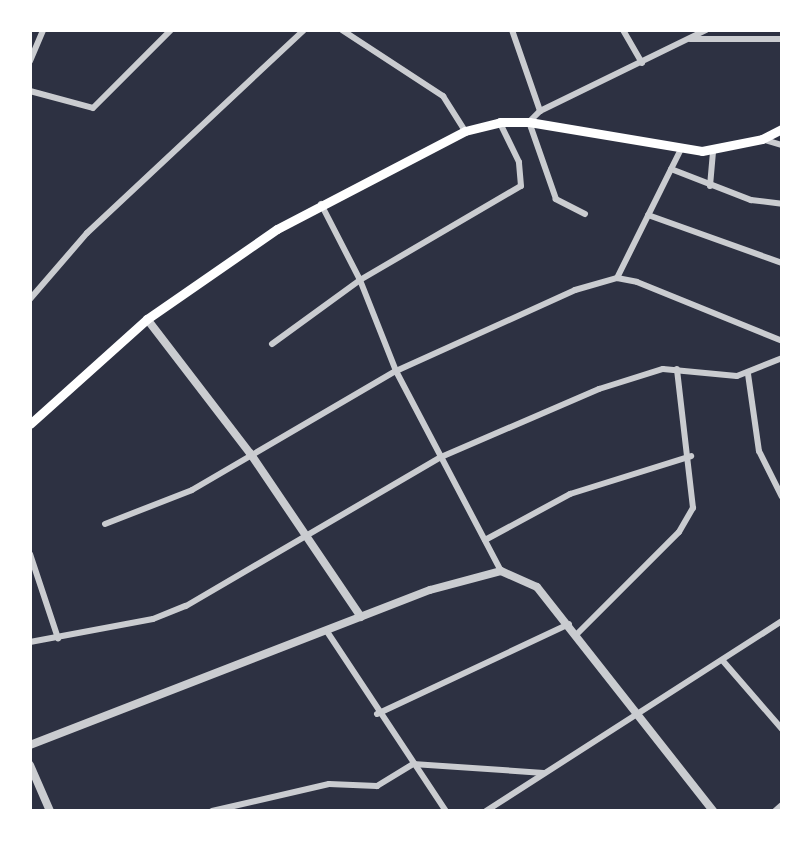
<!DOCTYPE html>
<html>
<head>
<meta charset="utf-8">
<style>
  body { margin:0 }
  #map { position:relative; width:812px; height:841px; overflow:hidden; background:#2d3142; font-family:Karla,sans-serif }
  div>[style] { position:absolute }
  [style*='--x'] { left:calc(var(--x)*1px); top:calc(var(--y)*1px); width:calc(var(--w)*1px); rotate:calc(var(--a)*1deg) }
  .minor>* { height:6px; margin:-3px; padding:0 3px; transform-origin:3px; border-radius:3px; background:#caccd0 }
  .tertiary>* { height:8px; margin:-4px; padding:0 4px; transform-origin:4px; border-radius:4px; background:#caccd0 }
  .secondary>* { height:9px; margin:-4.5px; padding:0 4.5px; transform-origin:4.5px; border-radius:4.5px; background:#fff }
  span { translate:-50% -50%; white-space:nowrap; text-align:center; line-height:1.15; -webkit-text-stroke:8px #fff; paint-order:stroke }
  .frame { position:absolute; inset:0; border:32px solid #fff; pointer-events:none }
</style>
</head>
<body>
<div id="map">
  <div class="minor">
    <i style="--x:342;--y:30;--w:121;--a:33.2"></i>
    <i style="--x:443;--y:96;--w:41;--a:57.8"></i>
    <i style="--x:512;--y:30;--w:86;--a:70.9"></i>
    <i style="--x:623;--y:30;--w:38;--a:60"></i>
    <i style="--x:690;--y:39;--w:92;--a:0"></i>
    <i style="--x:30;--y:61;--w:34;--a:-67"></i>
    <i style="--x:30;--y:91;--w:65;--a:15.1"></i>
    <i style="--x:93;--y:108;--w:110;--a:-45"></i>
    <i style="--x:762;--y:139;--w:21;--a:17"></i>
    <i style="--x:671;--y:169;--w:86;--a:21.2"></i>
    <i style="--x:751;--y:200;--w:31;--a:7"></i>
    <i style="--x:710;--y:186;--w:36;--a:-85"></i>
    <i style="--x:321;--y:204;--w:85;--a:62.8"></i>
    <i style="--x:360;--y:280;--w:98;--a:68.4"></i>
    <i style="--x:396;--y:371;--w:226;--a:62.3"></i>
    <i style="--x:585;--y:214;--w:33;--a:-153"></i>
    <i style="--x:556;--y:199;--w:82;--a:-109.3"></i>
    <i style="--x:529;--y:122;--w:16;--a:-45"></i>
    <i style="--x:540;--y:111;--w:185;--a:-26"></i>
    <i style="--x:648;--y:215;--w:142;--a:19.7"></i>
    <i style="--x:617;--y:278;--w:144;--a:-63.6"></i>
    <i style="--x:30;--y:299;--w:87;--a:-49.2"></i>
    <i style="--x:87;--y:233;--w:297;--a:-43.1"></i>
    <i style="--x:272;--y:344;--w:109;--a:-36"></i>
    <i style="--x:360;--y:280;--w:186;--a:-30.3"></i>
    <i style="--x:521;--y:186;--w:24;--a:-95"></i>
    <i style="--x:519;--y:162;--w:43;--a:-116"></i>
    <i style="--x:748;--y:374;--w:78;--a:81.9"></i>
    <i style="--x:759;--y:451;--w:51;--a:63.4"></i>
    <i style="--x:105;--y:524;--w:93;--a:-21.3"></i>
    <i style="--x:192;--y:490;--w:236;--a:-30.3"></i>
    <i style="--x:396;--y:371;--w:196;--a:-24.3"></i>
    <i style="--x:575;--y:290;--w:44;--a:-15.9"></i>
    <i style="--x:617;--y:278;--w:20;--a:11"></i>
    <i style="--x:637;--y:282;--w:157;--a:22.1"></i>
    <i style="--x:485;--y:540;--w:97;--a:-28.4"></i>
    <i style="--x:570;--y:494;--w:127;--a:-17.4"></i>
    <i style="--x:30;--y:554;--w:89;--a:71.6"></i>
    <i style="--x:328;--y:633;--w:214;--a:56.5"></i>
    <i style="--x:577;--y:634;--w:144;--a:-45"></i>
    <i style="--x:679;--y:532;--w:28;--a:-60"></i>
    <i style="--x:693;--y:508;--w:140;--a:-96.6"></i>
    <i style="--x:30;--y:642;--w:125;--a:-10.6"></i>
    <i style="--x:153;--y:619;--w:35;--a:-22"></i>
    <i style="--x:186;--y:606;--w:295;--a:-30.3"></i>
    <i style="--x:441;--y:457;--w:172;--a:-23.3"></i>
    <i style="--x:599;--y:389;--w:67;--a:-17.4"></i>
    <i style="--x:663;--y:369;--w:74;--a:5.4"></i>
    <i style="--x:737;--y:376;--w:48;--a:-21.8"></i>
    <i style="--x:723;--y:661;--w:90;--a:49.1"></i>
    <i style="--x:377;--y:714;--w:212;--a:-25.1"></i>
    <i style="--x:212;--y:811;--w:120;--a:-13"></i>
    <i style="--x:329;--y:784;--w:48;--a:2.4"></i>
    <i style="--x:377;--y:786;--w:42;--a:-31.4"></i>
    <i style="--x:413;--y:764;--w:131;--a:3.9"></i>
    <i style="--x:486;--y:811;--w:352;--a:-32.7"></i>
    <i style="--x:775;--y:811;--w:9;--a:-41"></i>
  </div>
  <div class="tertiary">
    <i style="--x:147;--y:319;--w:169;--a:52.5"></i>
    <i style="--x:250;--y:453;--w:198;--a:55.9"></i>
    <i style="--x:30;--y:745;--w:429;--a:-21.2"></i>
    <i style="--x:430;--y:590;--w:73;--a:-15"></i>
    <i style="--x:501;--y:571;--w:39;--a:24"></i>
    <i style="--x:537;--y:587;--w:285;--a:51.8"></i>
    <i style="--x:30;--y:765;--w:50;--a:66.5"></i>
  </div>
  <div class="secondary">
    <i style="--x:30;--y:424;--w:157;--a:-41.9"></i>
    <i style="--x:147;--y:319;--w:158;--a:-34.7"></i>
    <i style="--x:277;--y:229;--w:212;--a:-27.5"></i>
    <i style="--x:465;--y:131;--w:36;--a:-14"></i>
    <i style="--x:500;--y:122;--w:29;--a:0"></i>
    <i style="--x:529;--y:122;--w:175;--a:9.5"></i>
    <i style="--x:702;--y:151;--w:61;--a:-11.3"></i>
    <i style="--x:762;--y:139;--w:22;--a:-27"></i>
  </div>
  <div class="frame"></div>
</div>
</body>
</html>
